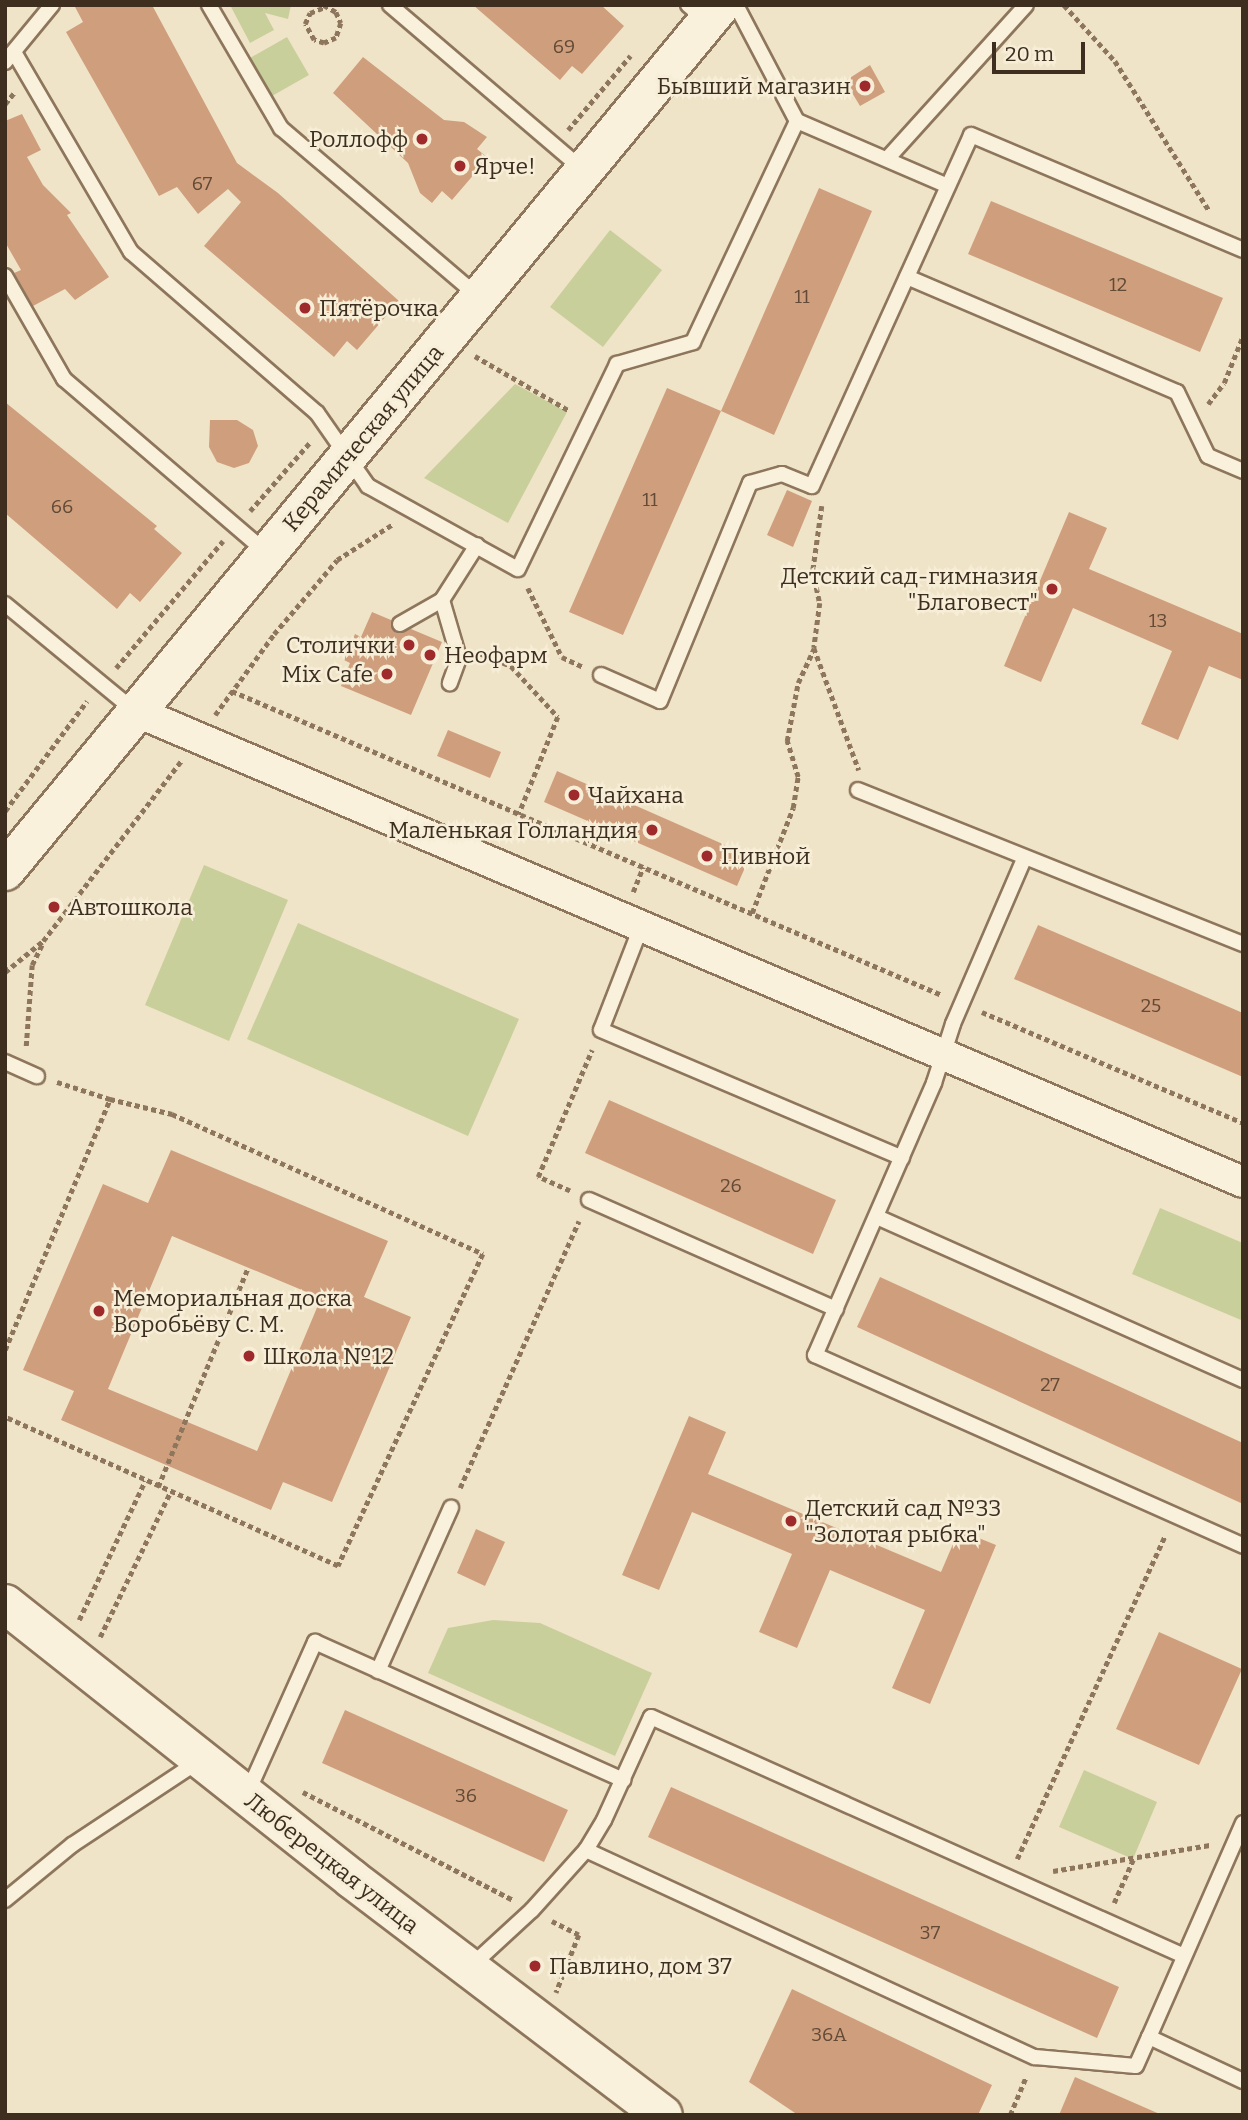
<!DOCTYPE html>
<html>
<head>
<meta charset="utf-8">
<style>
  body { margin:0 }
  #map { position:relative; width:1248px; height:2120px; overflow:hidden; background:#f0e4c8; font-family:Bitter,serif }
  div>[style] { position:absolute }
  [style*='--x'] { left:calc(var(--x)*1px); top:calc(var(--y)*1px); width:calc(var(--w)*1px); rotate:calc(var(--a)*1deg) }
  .green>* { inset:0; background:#c9cf9b }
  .building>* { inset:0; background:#cf9f7d }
  .path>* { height:4.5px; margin-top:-2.25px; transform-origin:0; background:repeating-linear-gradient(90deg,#8d765c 0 5px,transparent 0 8.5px) }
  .roads { filter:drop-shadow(2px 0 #8d765c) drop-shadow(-2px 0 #8d765c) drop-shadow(0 2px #8d765c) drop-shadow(0 -2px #8d765c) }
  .service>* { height:14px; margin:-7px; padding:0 7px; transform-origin:7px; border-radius:7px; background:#faf1dc }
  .minor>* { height:30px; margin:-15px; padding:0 15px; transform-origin:15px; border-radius:15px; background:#faf1dc }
  .secondary>* { height:38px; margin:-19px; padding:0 19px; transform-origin:19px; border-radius:19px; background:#faf1dc }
  .dots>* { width:19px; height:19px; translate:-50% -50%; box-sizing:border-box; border:4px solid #f7eed8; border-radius:50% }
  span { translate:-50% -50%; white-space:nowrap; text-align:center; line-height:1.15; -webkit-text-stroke:5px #f7eed8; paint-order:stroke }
  .number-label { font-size:19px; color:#624a37 }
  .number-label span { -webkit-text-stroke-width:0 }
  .poi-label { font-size:23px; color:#3d2e20 }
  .right { translate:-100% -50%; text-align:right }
  .left { translate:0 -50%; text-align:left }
  .street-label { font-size:23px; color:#3d2e20 }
  .frame { position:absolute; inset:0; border:7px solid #3d2e20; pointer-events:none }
  .scale { position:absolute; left:992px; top:42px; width:93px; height:32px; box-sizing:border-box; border:4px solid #3d2e20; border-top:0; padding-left:9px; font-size:21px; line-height:24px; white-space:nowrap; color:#3d2e20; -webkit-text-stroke:5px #f7eed8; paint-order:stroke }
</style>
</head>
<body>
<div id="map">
  <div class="green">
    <i style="clip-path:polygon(230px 5px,291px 5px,288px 19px,265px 13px,274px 30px,250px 43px)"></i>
    <i style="clip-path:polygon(287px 37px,309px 75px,272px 96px,250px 58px)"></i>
    <i style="clip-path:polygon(610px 230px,662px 270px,603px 347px,550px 307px)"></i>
    <i style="clip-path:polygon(515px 384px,567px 412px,508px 523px,424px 478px)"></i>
    <i style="clip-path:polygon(204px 865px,288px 900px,229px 1041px,145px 1005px)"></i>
    <i style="clip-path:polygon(298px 923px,519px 1019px,468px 1136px,247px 1039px)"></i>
    <i style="clip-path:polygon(1160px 1208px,1243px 1243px,1241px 1320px,1132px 1274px)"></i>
    <i style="clip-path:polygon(493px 1620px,540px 1623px,652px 1673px,615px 1756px,428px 1673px,448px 1628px)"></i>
    <i style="clip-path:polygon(1084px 1770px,1157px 1802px,1133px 1859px,1059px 1827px)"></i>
  </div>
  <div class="building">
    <i style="clip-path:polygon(74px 5px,152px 5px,237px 163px,278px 193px,399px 301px,357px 350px,347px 341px,334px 357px,204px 246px,241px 202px,228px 189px,198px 214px,177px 187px,159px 196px,66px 32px,83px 22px)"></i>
    <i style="clip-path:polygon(473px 5px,601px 5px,624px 26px,582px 74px,572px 66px,560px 80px)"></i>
    <i style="clip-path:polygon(363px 57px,444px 120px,464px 122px,487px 137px,477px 149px,488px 158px,452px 200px,442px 191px,432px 203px,420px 193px,408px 163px,333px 93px)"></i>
    <i style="clip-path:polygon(870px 65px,885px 92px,860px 106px,845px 81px)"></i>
    <i style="clip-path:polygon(22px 114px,41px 150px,27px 157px,43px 185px,71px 213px,67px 215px,109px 277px,75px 300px,65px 289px,33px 306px,14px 273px,21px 270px,5px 242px,5px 121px)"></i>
    <i style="clip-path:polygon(819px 188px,872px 211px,774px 435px,721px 411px)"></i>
    <i style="clip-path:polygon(991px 201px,1223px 298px,1200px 352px,968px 254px)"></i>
    <i style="clip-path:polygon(667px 388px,721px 411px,623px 635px,569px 612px)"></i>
    <i style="clip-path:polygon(5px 402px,157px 526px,154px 529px,182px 553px,140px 602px,130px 593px,117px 609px,5px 513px)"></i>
    <i style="clip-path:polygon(210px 420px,237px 420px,253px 430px,258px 446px,249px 463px,234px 468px,217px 462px,209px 447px)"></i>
    <i style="clip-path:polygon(787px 490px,812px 501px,793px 547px,767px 535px)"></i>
    <i style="clip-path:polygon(1069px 512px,1107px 528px,1089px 569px,1243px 634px,1243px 680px,1209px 666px,1178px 740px,1141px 724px,1172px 651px,1073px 608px,1041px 682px,1004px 666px)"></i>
    <i style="clip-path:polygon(372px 612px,391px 620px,396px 633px,411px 629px,442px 642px,411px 715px,341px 686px,350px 663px,344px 660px,355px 634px,361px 637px)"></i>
    <i style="clip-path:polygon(448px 730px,501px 752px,490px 778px,437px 756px)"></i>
    <i style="clip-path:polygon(557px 771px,750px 856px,737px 886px,544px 802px)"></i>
    <i style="clip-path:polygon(1038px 925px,1243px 1013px,1243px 1077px,1014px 979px)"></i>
    <i style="clip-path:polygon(609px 1100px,836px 1200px,813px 1254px,585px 1153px)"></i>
    <i style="clip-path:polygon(evenodd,171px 1150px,388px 1241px,364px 1297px,411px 1317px,332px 1502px,283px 1482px,271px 1510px,61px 1420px,74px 1391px,23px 1370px,103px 1184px,148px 1203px,171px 1150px,172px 1236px,321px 1298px,257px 1451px,108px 1389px,172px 1236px)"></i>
    <i style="clip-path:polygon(880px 1277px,1243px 1443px,1243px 1504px,857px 1327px)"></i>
    <i style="clip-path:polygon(689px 1416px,726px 1432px,708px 1474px,941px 1572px,959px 1530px,996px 1545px,930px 1704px,892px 1688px,925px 1610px,830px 1570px,797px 1648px,759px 1632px,792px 1554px,692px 1512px,659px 1590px,622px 1575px)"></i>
    <i style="clip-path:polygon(476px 1529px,505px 1542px,485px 1586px,457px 1573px)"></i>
    <i style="clip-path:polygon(1159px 1632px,1242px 1669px,1199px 1765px,1116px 1729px)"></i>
    <i style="clip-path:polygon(345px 1710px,568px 1810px,544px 1862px,322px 1763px)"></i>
    <i style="clip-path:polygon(671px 1787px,1119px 1987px,1097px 2038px,648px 1837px)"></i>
    <i style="clip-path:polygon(792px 1989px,992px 2085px,978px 2115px,798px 2115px,749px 2082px)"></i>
    <i style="clip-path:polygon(1075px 2077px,1162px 2115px,1059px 2115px)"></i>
  </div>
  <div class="path">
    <i style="--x:260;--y:5;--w:7;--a:0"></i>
    <i style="--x:324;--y:5;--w:14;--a:30"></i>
    <i style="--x:336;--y:12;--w:12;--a:66"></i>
    <i style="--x:341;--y:23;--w:16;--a:108"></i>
    <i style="--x:336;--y:38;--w:13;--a:157"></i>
    <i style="--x:324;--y:43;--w:10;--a:-163"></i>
    <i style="--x:314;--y:40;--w:18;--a:-119"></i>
    <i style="--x:305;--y:24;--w:12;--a:-66"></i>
    <i style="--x:310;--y:13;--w:16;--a:-22"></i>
    <i style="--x:1064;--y:5;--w:76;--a:47.7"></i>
    <i style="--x:1115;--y:61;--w:176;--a:57.8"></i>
    <i style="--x:5;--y:104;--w:14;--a:-51"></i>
    <i style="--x:568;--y:130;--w:97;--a:-50"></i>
    <i style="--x:475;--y:356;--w:110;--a:30.1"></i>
    <i style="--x:1208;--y:404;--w:26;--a:-53"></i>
    <i style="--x:1224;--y:383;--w:51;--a:-68"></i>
    <i style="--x:822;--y:506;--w:66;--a:97.9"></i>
    <i style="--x:813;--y:571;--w:33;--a:78"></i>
    <i style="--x:820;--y:603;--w:45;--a:97.6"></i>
    <i style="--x:814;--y:648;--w:130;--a:69.8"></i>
    <i style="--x:250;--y:511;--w:93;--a:-48.9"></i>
    <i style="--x:528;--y:588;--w:77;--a:63.8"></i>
    <i style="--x:562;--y:657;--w:23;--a:25"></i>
    <i style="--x:479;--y:653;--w:35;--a:22"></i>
    <i style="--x:511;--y:666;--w:69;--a:47.3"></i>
    <i style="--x:558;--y:717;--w:105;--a:111.9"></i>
    <i style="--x:116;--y:668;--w:166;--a:-49.9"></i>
    <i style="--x:232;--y:691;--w:772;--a:23.18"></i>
    <i style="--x:215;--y:715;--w:100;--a:-53.9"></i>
    <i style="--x:274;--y:634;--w:97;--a:-49.6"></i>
    <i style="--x:337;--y:560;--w:67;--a:-32.7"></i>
    <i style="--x:5;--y:811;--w:137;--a:-53.3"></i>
    <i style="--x:633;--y:892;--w:27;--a:-68"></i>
    <i style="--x:752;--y:913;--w:113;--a:-68.7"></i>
    <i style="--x:793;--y:808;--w:31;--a:-81"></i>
    <i style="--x:798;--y:777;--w:38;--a:-107"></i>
    <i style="--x:787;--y:741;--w:59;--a:-79.3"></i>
    <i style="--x:798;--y:683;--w:38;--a:-65"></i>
    <i style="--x:5;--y:972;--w:49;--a:-39.2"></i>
    <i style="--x:43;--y:941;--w:227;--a:-52.5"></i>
    <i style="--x:982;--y:1012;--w:284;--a:23"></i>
    <i style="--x:26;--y:1046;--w:81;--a:-85.8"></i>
    <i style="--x:32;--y:965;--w:25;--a:-64"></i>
    <i style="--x:57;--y:1082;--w:56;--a:17.8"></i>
    <i style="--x:570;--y:1191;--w:35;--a:-156"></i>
    <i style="--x:538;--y:1177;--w:138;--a:-67"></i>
    <i style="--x:5;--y:1350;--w:272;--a:-67.3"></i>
    <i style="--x:110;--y:1099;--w:64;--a:13.6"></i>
    <i style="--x:172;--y:1114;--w:341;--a:24.2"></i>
    <i style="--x:483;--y:1254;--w:344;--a:114.9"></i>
    <i style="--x:338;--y:1566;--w:365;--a:-155.9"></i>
    <i style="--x:158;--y:1487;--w:237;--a:-67.7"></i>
    <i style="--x:460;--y:1488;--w:292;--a:-66"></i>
    <i style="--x:79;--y:1620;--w:154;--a:-64.6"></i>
    <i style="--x:100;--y:1637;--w:160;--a:-64.1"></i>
    <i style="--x:303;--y:1792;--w:236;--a:27.2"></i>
    <i style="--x:1017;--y:1859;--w:355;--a:-65.4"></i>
    <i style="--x:1053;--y:1871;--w:159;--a:-9.4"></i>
    <i style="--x:1114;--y:1903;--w:47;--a:-66.2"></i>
    <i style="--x:552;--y:1921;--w:30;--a:27"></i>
    <i style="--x:579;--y:1935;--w:62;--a:111.6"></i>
    <i style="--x:1010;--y:2115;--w:41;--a:-67.2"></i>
  </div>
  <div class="roads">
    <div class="service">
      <i style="--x:209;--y:5;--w:143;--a:59.7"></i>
      <i style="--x:281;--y:128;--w:259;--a:40.5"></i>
      <i style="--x:390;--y:5;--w:254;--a:40.5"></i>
      <i style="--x:688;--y:5;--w:23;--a:40"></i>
      <i style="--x:736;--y:5;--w:131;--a:62.3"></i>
      <i style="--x:797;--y:121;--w:164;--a:23.3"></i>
      <i style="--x:14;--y:52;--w:232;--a:59.7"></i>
      <i style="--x:131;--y:252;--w:246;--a:40.9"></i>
      <i style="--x:317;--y:413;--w:89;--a:55.1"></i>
      <i style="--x:368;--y:486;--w:171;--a:29"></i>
      <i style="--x:518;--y:569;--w:228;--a:-64.2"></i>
      <i style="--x:617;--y:364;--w:79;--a:-16.1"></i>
      <i style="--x:693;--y:342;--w:244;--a:-64.8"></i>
      <i style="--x:5;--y:62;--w:74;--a:-50.5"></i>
      <i style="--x:887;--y:159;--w:207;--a:-47.9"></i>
      <i style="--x:5;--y:276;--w:119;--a:60.2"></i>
      <i style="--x:64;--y:379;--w:266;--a:40.6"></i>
      <i style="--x:907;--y:277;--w:293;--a:23.1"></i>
      <i style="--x:1177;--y:392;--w:71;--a:64.2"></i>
      <i style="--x:1208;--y:456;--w:38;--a:23"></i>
      <i style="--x:442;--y:600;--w:60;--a:73.7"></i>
      <i style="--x:459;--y:658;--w:27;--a:110"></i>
      <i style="--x:5;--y:604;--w:168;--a:39.5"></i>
      <i style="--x:400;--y:624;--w:48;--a:-29.7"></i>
      <i style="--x:442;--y:600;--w:65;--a:-57.5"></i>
      <i style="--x:601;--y:675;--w:64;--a:23.8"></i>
      <i style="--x:660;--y:701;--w:236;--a:-67.6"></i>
      <i style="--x:750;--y:483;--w:33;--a:-16"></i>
      <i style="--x:782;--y:474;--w:32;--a:22"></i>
      <i style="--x:812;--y:486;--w:385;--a:-65.6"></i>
      <i style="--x:971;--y:135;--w:295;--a:22.9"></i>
      <i style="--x:858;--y:790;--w:415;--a:21.8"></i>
      <i style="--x:1024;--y:859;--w:180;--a:113.3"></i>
      <i style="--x:953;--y:1024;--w:62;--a:107.9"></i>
      <i style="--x:934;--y:1083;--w:297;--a:113.6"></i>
      <i style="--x:815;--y:1355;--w:469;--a:24"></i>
      <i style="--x:641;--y:927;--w:110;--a:111.2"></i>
      <i style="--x:601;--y:1030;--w:327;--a:23"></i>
      <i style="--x:5;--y:1062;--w:35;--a:24"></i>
      <i style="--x:589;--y:1200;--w:270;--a:23.8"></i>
      <i style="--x:877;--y:1217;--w:401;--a:24"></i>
      <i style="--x:378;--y:1671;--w:179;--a:-65.9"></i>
      <i style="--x:247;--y:1794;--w:167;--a:-65.9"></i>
      <i style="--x:315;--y:1642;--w:338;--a:24.1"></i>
      <i style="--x:1243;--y:1823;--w:234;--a:113.7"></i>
      <i style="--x:1149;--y:2037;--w:104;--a:25.1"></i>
      <i style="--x:586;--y:1850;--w:494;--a:24.8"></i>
      <i style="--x:1035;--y:2057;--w:101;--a:5.1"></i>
      <i style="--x:1136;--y:2066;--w:32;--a:-66"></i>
      <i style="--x:5;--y:1900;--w:87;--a:-39.4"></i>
      <i style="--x:72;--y:1845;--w:152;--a:-33.5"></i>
      <i style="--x:470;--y:1967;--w:84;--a:-42.6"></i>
      <i style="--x:532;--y:1910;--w:81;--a:-48"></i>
      <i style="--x:586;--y:1850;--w:35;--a:-59"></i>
      <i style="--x:604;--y:1820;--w:113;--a:-65.5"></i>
      <i style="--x:651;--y:1717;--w:584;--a:24.15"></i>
    </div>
    <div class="minor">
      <i style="--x:135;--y:711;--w:1204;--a:23.03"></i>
    </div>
    <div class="secondary">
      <i style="--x:5;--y:871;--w:1124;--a:-50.42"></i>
      <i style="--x:5;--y:1604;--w:443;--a:38.4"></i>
      <i style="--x:352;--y:1879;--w:390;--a:37.2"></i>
    </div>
  </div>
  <div class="dots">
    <i style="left:865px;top:86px;background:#9e2a2b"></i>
    <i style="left:422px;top:139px;background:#9e2a2b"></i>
    <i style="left:460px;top:166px;background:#9e2a2b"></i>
    <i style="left:305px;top:308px;background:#9e2a2b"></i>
    <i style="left:1052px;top:589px;background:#9e2a2b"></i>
    <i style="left:409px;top:645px;background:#9e2a2b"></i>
    <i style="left:430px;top:655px;background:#9e2a2b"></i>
    <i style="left:387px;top:674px;background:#9e2a2b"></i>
    <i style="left:574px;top:795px;background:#9e2a2b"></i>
    <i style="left:652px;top:830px;background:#9e2a2b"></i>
    <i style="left:707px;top:856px;background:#9e2a2b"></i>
    <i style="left:54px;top:907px;background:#9e2a2b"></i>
    <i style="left:99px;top:1311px;background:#9e2a2b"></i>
    <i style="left:249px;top:1356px;background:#9e2a2b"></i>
    <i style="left:791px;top:1521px;background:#9e2a2b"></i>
    <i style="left:535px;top:1966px;background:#9e2a2b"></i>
  </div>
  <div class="number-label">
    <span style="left:564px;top:47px">69</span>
    <span style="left:202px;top:184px">67</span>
    <span style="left:1118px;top:285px">12</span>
    <span style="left:802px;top:297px">11</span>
    <span style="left:650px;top:500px">11</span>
    <span style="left:62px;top:507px">66</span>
    <span style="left:1158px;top:621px">13</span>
    <span style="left:1151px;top:1006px">25</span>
    <span style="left:731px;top:1186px">26</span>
    <span style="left:1050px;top:1385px">27</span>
    <span style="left:466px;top:1796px">36</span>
    <span style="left:930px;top:1933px">37</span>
    <span style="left:829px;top:2035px">36А</span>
  </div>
  <div class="poi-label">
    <span class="right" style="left:851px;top:86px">Бывший магазин</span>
    <span class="right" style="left:408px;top:139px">Роллофф</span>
    <span class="left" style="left:474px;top:166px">Ярче!</span>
    <span class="left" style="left:319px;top:308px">Пятёрочка</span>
    <span class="right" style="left:1038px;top:589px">Детский сад-гимназия<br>"Благовест"</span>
    <span class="right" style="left:395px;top:645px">Столички</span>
    <span class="left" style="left:444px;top:655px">Неофарм</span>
    <span class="right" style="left:373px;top:674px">Mix Cafe</span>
    <span class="left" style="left:588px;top:795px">Чайхана</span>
    <span class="right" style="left:638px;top:830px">Маленькая Голландия</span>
    <span class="left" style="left:721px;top:856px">Пивной</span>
    <span class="left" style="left:68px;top:907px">Автошкола</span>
    <span class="left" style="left:113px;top:1311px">Мемориальная доска<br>Воробьёву С. М.</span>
    <span class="left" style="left:263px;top:1356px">Школа №12</span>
    <span class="left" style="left:805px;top:1521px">Детский сад №33<br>"Золотая рыбка"</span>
    <span class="left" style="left:549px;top:1966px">Павлино, дом 37</span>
  </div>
  <div class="street-label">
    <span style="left:363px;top:438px;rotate:-50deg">Керамическая улица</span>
    <span style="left:332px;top:1863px;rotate:38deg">Люберецкая улица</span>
  </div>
  <div class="frame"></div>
  <div class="scale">20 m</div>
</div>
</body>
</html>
